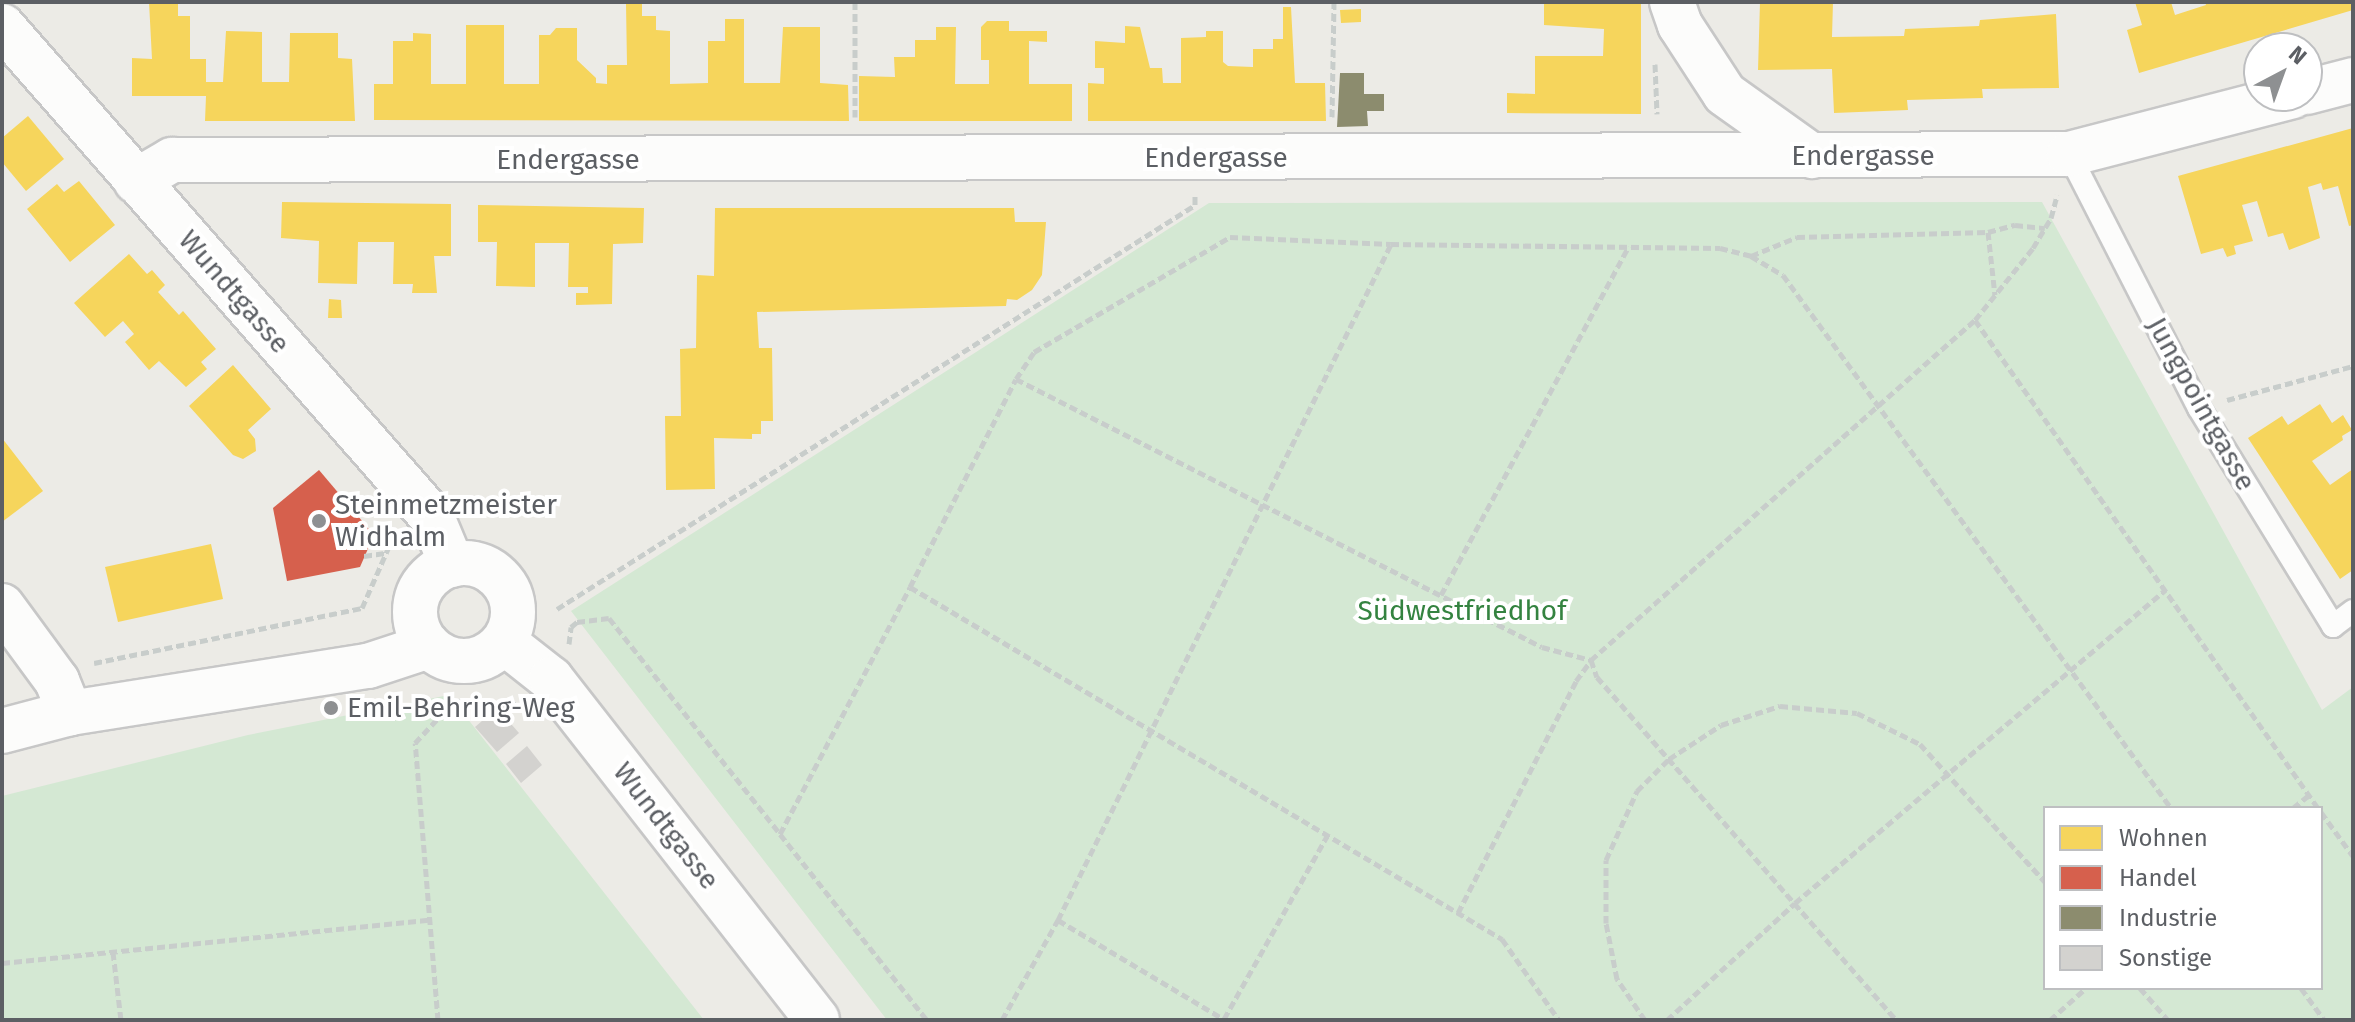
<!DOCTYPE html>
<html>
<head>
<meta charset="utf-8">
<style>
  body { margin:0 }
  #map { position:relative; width:2355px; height:1022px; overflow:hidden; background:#ecebe6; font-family:"Fira Sans",sans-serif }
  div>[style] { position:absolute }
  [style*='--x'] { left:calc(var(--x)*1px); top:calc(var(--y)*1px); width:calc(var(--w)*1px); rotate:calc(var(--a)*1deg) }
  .green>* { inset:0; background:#d4e8d3 }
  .homes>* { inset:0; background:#f6d55c }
  .shops>* { inset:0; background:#d6604d }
  .industry>* { inset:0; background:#8c8c6e }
  .building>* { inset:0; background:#d3d2cf }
  .path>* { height:5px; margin-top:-2.5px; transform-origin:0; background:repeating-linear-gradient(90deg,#c8cdcb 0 8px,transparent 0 12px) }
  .roads { filter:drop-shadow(2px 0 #c7c7c7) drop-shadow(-2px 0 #c7c7c7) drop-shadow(0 2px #c7c7c7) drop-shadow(0 -2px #c7c7c7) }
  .service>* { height:22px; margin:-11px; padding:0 11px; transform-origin:11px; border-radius:11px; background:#fcfcfb }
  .minor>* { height:44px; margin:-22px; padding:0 22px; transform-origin:22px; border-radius:22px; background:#fcfcfb }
  .tertiary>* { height:44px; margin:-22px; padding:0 22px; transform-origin:22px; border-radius:22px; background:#fcfcfb }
  .tertiary>.ring { margin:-22px; padding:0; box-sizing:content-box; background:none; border:44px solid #fcfcfb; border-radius:50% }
  .dots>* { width:22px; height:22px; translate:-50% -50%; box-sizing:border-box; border:4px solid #fff; border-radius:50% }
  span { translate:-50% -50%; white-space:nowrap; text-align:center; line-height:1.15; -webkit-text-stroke:8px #fff; paint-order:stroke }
  .street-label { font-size:28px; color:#5c5f64 }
  .poi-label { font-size:28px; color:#5c5f64 }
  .left { translate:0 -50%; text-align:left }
  .park-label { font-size:28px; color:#348340 }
  .frame { position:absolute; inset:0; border:4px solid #5c5f64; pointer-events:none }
  .legend { position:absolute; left:2043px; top:806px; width:280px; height:184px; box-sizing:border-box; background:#fff; border:2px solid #bebfc1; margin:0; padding:10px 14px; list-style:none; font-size:24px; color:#5c5f64 }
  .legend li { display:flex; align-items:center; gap:16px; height:40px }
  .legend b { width:40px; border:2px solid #bebfc1 }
  .north { position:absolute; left:2243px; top:32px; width:80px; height:80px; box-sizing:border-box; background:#fff; border:2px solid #bebfc1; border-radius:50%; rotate:41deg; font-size:22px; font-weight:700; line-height:32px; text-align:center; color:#5c5f64 }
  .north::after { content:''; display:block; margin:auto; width:28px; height:36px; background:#8e9092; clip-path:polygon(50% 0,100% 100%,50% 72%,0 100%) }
</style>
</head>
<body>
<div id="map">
  <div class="green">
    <i style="clip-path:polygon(evenodd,2042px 202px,2322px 710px,2353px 687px,2353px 1020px,887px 1020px,571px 611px,1209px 203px,2042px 202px,2045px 808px,2321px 808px,2321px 988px,2045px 988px,2045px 808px)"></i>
    <i style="clip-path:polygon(449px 695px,704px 1020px,2px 1020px,2px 796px,248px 735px)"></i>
  </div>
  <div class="homes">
    <i style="clip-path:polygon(149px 2px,178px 2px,178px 16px,190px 16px,190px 59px,206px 59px,206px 82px,223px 82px,226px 31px,262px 32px,262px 82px,289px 82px,290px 33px,338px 33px,338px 58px,352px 59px,355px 121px,205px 121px,206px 96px,132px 96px,132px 58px,152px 59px)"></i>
    <i style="clip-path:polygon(1544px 2px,1641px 2px,1641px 114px,1507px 113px,1507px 93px,1535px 94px,1535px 56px,1603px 56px,1604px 29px,1544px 25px)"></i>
    <i style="clip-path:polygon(1760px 2px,1833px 2px,1832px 37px,1904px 36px,1905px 29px,1979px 26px,1980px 20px,2056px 14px,2059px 88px,1982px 89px,1983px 98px,1907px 100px,1908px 110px,1834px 113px,1832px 69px,1758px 70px)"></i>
    <i style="clip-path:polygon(2135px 2px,2171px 2px,2175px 15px,2206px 5px,2205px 2px,2353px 2px,2353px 10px,2139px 73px,2127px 30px,2142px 25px)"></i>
    <i style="clip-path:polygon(626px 4px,642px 4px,642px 16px,656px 16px,656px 30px,670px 31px,670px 84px,708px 83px,708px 41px,725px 41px,725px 19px,744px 19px,744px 83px,780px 83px,783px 27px,820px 27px,820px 83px,848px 85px,849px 121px,374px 120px,374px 84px,393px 84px,393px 41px,413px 41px,413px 33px,431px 34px,431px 84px,466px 84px,466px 25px,504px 25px,504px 84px,539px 84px,539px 35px,550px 35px,556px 28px,577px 28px,577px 60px,596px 78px,596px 83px,607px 84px,607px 65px,627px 65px)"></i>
    <i style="clip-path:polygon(1283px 7px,1291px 7px,1295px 83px,1325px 83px,1326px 121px,1088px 121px,1088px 83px,1104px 84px,1104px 68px,1095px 68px,1095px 41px,1125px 43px,1125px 26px,1140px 27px,1150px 68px,1162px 68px,1163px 83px,1181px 83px,1181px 38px,1206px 37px,1206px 31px,1223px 31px,1223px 62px,1228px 66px,1253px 67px,1253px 49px,1273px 49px,1273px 39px,1283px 39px)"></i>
    <i style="clip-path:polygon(1361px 9px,1361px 22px,1341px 23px,1340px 10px)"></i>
    <i style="clip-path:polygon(987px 21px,1009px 21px,1009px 31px,1047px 31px,1047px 42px,1029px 41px,1029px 84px,1072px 84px,1072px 121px,859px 121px,859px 76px,895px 77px,894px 57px,915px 57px,915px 40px,936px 40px,936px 27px,956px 27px,955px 84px,989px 84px,989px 60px,981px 60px,981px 27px)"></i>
    <i style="clip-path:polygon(28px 116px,64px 159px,26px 191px,2px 162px,2px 138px)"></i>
    <i style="clip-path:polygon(2353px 128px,2353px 225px,2349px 226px,2338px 186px,2323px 190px,2321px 183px,2308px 187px,2320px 238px,2289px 250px,2283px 233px,2268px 237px,2257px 201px,2242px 205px,2253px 241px,2234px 246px,2236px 254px,2227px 257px,2223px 248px,2201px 254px,2178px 176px)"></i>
    <i style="clip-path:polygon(79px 181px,115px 225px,70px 262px,27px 209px,57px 184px,64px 192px)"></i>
    <i style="clip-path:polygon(282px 202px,451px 204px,451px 256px,434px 256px,437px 293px,412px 293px,413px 284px,393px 284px,394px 242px,358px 242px,357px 284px,318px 283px,319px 241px,281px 238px)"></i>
    <i style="clip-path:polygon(478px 205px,644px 208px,643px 243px,613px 244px,612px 304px,576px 305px,576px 293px,588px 293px,588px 287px,568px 287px,569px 243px,535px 243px,535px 287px,496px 286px,497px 242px,478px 242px)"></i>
    <i style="clip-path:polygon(715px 208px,1014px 208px,1015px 222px,1046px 222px,1042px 275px,1032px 290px,1017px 300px,1007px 299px,1006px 306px,757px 312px,759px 348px,772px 348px,773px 421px,761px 421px,761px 434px,752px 434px,752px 439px,714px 438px,715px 489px,666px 490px,665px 416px,681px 416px,680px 349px,696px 348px,697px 275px,714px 276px)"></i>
    <i style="clip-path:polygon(129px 254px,147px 274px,152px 270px,165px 285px,158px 292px,179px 315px,183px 311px,216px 349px,201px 362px,207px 369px,186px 387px,159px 361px,149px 370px,125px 342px,134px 334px,123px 321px,105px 337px,74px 303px)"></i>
    <i style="clip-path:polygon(329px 299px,341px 300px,342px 318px,328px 318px)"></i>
    <i style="clip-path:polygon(233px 365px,271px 409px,248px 430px,255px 439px,256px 451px,243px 459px,233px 455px,189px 406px)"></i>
    <i style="clip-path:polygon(2320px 404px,2332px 423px,2343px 415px,2352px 430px,2342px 436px,2343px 440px,2312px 461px,2330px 485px,2353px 469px,2353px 570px,2340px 579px,2248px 438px,2282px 416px,2288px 425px)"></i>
    <i style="clip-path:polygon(2px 438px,43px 491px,2px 522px)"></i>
    <i style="clip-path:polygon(211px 544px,223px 599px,118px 622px,105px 567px)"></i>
  </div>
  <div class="shops">
    <i style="clip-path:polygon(319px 470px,374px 535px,360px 567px,287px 581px,273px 508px)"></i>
  </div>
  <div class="industry">
    <i style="clip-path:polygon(1340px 73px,1364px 73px,1364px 94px,1384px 94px,1384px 111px,1367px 111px,1368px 126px,1337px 127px)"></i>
  </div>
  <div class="building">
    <i style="clip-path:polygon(497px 708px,519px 733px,497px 752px,475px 727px)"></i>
    <i style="clip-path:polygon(527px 746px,542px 765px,521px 783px,506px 764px)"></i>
  </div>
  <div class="path">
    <i style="--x:855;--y:2;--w:115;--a:90"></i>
    <i style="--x:1655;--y:64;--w:50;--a:87.7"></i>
    <i style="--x:1332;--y:117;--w:115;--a:-89"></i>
    <i style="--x:1988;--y:232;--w:63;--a:83.7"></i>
    <i style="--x:1751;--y:256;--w:50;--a:-22.4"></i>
    <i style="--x:1797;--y:237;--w:191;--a:-1.5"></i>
    <i style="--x:1988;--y:232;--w:28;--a:-15"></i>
    <i style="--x:2015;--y:225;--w:30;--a:6"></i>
    <i style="--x:1975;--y:320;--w:596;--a:54.9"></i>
    <i style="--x:1016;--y:379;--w:590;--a:27"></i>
    <i style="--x:1542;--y:647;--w:51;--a:14.9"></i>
    <i style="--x:1591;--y:660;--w:18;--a:71"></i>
    <i style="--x:1597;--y:677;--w:455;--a:48.9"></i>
    <i style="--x:2227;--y:400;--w:131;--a:-15.1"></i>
    <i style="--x:364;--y:556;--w:21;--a:-8"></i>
    <i style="--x:910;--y:587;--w:233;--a:-63"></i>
    <i style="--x:1016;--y:379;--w:32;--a:-56"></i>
    <i style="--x:1034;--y:352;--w:227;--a:-30.4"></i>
    <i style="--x:1230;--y:237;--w:161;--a:2.5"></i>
    <i style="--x:1391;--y:244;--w:329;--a:0.7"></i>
    <i style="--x:1720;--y:248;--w:32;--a:14"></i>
    <i style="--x:1751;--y:256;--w:37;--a:31"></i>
    <i style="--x:1783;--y:275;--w:659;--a:53.95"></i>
    <i style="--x:1441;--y:595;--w:396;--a:-61.7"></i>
    <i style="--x:557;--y:609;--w:755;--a:-32.34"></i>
    <i style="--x:1195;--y:205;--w:10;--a:-90"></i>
    <i style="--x:569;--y:644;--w:17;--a:-83"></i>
    <i style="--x:571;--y:627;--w:8;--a:-40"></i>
    <i style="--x:577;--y:622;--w:32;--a:-7"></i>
    <i style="--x:609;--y:618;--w:275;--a:51.6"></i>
    <i style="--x:780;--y:834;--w:279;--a:-62.2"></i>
    <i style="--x:910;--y:587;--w:689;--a:30.74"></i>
    <i style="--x:1502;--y:939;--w:99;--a:54.9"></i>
    <i style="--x:94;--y:663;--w:274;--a:-11.6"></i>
    <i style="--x:362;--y:608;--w:80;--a:-66.3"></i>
    <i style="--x:2293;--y:808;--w:21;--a:-39"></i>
    <i style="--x:2321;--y:812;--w:54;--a:54"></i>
    <i style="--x:780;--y:834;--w:237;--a:51.7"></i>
    <i style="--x:1458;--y:913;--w:260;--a:-63"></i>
    <i style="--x:1576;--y:681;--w:26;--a:-54"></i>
    <i style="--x:1591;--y:660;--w:513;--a:-41.52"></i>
    <i style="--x:1975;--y:320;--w:92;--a:-51.1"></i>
    <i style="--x:2033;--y:248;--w:35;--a:-59"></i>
    <i style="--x:2051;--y:218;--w:24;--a:-75"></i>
    <i style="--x:1058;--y:920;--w:195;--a:30.9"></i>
    <i style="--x:113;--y:952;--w:68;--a:83.3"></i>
    <i style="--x:2;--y:963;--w:429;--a:-5.8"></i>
    <i style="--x:2140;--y:988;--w:43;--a:48.8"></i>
    <i style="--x:2301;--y:988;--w:39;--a:54"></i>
    <i style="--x:1224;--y:1019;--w:210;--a:-60.6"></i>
    <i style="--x:438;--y:1020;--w:278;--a:-94.7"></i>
    <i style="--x:415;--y:743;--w:57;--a:-47.1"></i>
    <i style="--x:454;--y:701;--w:62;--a:2.8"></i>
    <i style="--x:1002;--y:1020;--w:115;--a:-60.8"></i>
    <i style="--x:1058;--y:920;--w:754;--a:-63.77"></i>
    <i style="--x:1645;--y:1020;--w:50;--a:-124.3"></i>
    <i style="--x:1617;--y:979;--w:57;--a:-101.1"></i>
    <i style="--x:1606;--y:923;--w:63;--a:-90"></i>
    <i style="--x:1606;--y:860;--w:76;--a:-65.8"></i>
    <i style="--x:1637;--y:791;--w:45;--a:-45"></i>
    <i style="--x:1669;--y:759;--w:62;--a:-33.2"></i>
    <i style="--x:1721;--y:725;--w:62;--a:-17.9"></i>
    <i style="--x:1780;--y:706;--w:77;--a:5.2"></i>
    <i style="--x:1857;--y:713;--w:70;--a:26.2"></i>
    <i style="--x:1920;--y:744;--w:186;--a:47.8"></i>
    <i style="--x:1667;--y:1020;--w:173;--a:-42.4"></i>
    <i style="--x:1795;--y:903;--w:485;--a:-40.2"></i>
    <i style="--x:2050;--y:1020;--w:48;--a:-41.6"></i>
  </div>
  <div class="roads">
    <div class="service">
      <i style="--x:2069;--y:154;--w:285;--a:62.9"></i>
      <i style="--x:2199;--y:408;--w:256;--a:58.4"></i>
      <i style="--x:2333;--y:626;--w:25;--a:-37"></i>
    </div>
    <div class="minor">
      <i style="--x:1672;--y:2;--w:24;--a:71"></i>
      <i style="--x:1680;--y:25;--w:82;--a:56.9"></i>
      <i style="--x:1725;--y:94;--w:107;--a:35.5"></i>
      <i style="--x:2307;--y:92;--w:48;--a:-14.6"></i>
      <i style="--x:136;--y:181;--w:42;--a:-30.3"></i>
      <i style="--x:172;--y:160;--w:1897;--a:-0.18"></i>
      <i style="--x:2069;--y:154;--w:231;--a:-14.5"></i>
      <i style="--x:2;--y:606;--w:93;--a:53.7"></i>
      <i style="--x:57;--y:681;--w:35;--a:68"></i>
      <i style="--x:2;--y:731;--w:70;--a:-14.8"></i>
      <i style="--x:70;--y:713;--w:302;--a:-9"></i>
      <i style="--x:368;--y:666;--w:64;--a:-18.2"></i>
    </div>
    <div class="tertiary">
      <i style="--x:2;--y:26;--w:653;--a:48.79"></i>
      <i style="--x:432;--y:517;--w:52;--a:67.4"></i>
      <i class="ring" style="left:415px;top:563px;width:54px;height:54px"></i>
      <i style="--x:504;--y:642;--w:60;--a:38.2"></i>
      <i style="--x:551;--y:679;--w:432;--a:52"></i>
    </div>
  </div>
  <div class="dots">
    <i style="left:319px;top:521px;background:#8e9092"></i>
    <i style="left:331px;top:708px;background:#8e9092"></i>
  </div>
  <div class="street-label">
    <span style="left:1863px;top:156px">Endergasse</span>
    <span style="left:1216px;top:158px">Endergasse</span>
    <span style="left:568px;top:160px">Endergasse</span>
    <span style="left:234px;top:292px;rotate:49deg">Wundtgasse</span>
    <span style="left:2201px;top:404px;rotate:61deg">Jungpointgasse</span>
    <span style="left:666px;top:826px;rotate:52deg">Wundtgasse</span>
  </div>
  <div class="poi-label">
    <span class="left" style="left:335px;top:521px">Steinmetzmeister<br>Widhalm</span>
    <span class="left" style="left:347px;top:708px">Emil-Behring-Weg</span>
  </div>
  <div class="park-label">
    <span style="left:1462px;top:611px">Südwestfriedhof</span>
  </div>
  <div class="frame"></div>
  <ul class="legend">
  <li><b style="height:22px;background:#f6d55c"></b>Wohnen</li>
  <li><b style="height:22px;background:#d6604d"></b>Handel</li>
  <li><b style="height:22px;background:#8c8c6e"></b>Industrie</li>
  <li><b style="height:22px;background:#d3d2cf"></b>Sonstige</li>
  </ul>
  <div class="north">N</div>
</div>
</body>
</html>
